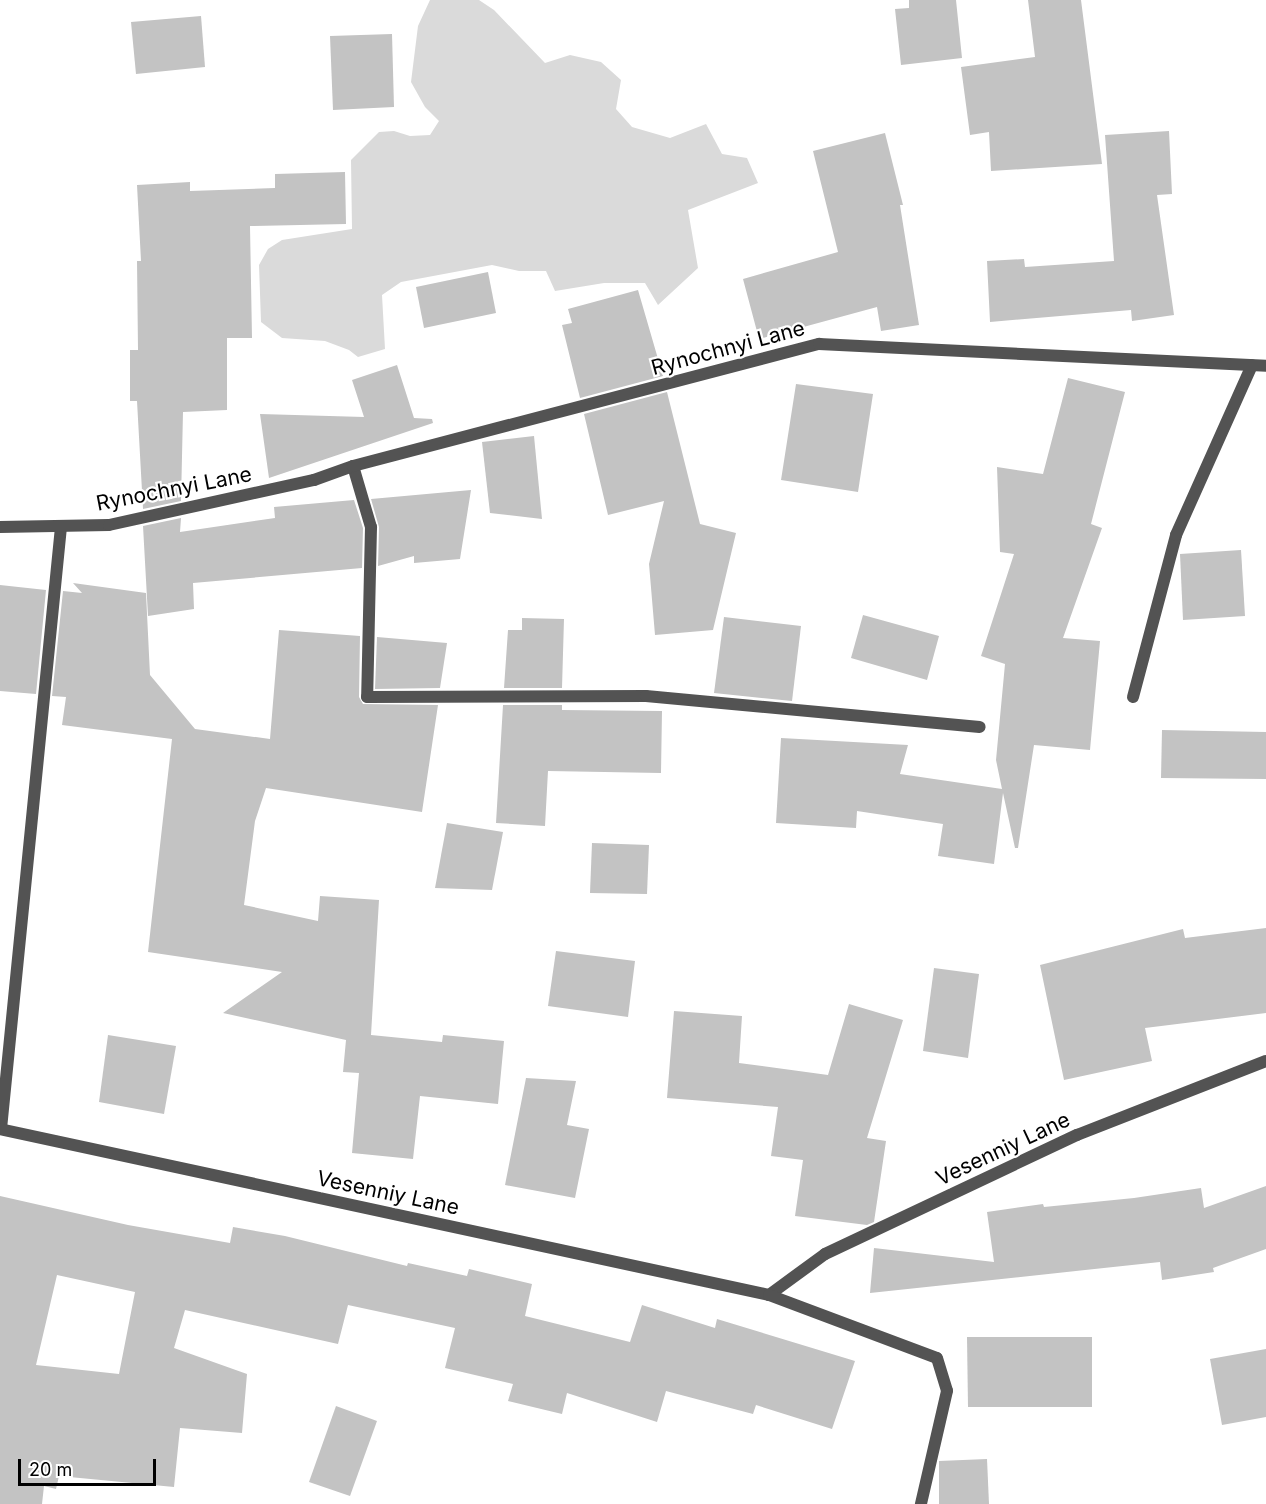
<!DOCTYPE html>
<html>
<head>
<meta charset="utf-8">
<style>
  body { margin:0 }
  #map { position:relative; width:1266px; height:1504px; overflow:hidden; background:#fff; font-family:Inter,sans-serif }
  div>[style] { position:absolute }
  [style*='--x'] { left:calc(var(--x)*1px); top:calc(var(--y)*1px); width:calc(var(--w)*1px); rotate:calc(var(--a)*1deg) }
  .green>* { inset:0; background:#dadada }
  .building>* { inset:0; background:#c3c3c3 }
  .lane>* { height:12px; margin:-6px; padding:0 6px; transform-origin:6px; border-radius:6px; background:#535353 }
  .street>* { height:12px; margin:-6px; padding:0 6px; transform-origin:6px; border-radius:6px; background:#535353 }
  span { translate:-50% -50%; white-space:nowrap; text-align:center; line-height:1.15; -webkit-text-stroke:4.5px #fff; paint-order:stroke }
  .street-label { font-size:21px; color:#000 }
  .scale { position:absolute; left:18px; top:1459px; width:138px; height:27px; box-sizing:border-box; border:3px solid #000; border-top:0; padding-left:8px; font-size:18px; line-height:21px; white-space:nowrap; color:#000; -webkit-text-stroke:4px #fff; paint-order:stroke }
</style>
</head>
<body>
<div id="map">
  <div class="green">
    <i style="clip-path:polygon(430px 0,479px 0,494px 10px,545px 63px,570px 55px,601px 62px,621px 80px,616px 109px,632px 127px,670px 138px,706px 124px,722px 154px,747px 158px,758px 183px,688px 210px,698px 268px,658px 305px,645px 283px,604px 283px,555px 291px,546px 271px,519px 271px,492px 265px,401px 282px,382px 295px,385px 349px,358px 357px,349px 350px,325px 341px,282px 338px,261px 322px,259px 265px,268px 249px,282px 240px,352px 229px,351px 160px,379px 132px,394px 131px,410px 136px,430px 135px,439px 121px,425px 107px,411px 82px,418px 26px)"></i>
  </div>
  <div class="building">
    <i style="clip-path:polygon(909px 0,956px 0,962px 58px,901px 65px,895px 9px,909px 8px)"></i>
    <i style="clip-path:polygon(1028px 0,1081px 0,1102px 164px,991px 171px,989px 132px,970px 135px,961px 67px,1035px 57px)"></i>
    <i style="clip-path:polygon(201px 16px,205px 67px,136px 74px,131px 22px)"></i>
    <i style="clip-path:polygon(392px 34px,394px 107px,333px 110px,330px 36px)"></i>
    <i style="clip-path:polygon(1169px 131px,1172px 194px,1157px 195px,1174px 315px,1132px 321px,1131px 310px,990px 322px,987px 261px,1024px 259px,1025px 267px,1114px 261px,1105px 135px)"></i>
    <i style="clip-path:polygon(885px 133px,903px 205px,900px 205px,919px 325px,881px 331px,877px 307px,759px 339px,743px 279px,838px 252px,813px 151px)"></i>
    <i style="clip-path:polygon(345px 172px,346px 224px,250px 226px,252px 338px,227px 338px,227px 410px,183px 412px,181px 501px,143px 509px,137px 401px,130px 401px,130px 350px,138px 350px,137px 261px,141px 261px,137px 185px,190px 182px,190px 191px,275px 188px,275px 174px)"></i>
    <i style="clip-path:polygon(488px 272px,496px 313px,424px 328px,416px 287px)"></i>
    <i style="clip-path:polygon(638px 290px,663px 376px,580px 398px,562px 325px,572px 323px,568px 309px)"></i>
    <i style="clip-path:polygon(397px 365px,414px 418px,432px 419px,433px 423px,269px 478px,260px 414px,364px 417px,352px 380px)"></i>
    <i style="clip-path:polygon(1068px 378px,1125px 392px,1091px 524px,1102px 528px,1063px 638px,1100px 641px,1090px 750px,1034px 745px,1018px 848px,1015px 848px,1003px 793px,994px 864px,938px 856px,943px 824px,857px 811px,856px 828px,776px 823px,781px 738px,908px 745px,900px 774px,1002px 789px,996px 760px,1005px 664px,981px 656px,1014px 554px,1000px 552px,997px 467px,1043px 474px)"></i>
    <i style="clip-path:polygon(796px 384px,873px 394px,858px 492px,781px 480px)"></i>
    <i style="clip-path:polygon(667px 392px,700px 524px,736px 533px,713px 630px,655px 635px,649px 564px,664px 501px,608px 515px,584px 414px)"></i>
    <i style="clip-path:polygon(534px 436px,542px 519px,490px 513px,482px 442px)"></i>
    <i style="clip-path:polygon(471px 490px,460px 559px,414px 563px,414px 556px,378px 566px,379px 527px,371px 499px)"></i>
    <i style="clip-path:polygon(354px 500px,363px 528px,362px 568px,193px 583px,194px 609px,148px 616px,143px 526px,181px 518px,180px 532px,275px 518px,274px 507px)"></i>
    <i style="clip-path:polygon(1241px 550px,1245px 616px,1183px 620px,1180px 554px)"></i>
    <i style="clip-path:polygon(73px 583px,146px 593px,150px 675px,195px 729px,270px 739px,279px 630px,360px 636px,359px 697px,363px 704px,438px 705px,422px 812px,266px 788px,255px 821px,244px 905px,318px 921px,320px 896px,379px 900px,371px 1035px,442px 1042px,443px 1035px,504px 1041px,498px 1104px,420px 1096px,413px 1159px,352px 1153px,359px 1073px,343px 1072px,346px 1040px,223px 1013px,282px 972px,148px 952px,172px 739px,62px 725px,66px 697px,52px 696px,63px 591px,82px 593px)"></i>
    <i style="clip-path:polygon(0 585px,46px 590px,36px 694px,0 691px)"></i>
    <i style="clip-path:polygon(863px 615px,939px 636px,927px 680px,851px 658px)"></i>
    <i style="clip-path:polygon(724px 617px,801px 626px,792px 701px,714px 693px)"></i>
    <i style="clip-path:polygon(522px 618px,564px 619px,562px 688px,504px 688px,508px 630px,522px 630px)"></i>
    <i style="clip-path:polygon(377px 637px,447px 643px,440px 688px,375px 689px)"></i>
    <i style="clip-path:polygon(503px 705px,562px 705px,562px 710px,662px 711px,661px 773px,548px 771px,545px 826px,496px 823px)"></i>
    <i style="clip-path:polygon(1162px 730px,1266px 732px,1266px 779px,1161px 778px)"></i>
    <i style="clip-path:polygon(447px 823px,503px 832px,492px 890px,435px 888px)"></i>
    <i style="clip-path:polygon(592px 843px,649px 845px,647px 894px,590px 893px)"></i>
    <i style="clip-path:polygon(1266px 928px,1266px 1013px,1145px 1028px,1152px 1061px,1064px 1080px,1040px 965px,1183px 929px,1185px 938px)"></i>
    <i style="clip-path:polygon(556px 951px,635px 961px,628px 1017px,548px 1006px)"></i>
    <i style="clip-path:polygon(934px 968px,979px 974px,968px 1058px,923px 1051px)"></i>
    <i style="clip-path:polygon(849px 1004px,903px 1020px,867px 1138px,886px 1141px,874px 1222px,867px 1225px,795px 1216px,803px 1160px,771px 1156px,778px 1107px,667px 1098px,674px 1011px,742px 1016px,739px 1063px,828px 1075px)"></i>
    <i style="clip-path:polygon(108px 1035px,176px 1046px,164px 1114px,99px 1102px)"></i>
    <i style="clip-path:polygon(526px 1078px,576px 1081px,567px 1125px,589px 1129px,575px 1198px,505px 1185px)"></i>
    <i style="clip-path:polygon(1266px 1186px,1266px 1249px,1213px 1268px,1214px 1272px,1162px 1280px,1160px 1262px,870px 1293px,874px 1248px,994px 1262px,987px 1212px,1043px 1204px,1044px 1207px,1134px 1198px,1201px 1188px,1204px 1208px)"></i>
    <i style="clip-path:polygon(evenodd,0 1196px,128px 1225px,230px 1243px,233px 1227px,285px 1236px,407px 1266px,408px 1263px,467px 1276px,469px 1269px,532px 1284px,525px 1316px,630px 1342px,642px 1305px,715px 1328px,717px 1319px,855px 1361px,832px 1429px,756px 1405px,753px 1414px,666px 1391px,657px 1422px,567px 1393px,562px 1414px,508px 1401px,513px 1384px,445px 1368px,455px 1328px,348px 1305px,338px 1344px,185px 1310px,174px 1348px,247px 1374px,242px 1433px,180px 1428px,174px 1487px,59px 1476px,56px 1489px,44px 1486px,42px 1504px,0 1504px,0 1196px,57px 1275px,135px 1292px,119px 1374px,36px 1365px,57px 1275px)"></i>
    <i style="clip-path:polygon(967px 1337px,1092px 1337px,1092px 1407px,968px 1407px)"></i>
    <i style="clip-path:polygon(1266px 1349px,1266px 1417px,1222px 1425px,1210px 1359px)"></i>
    <i style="clip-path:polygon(336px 1406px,377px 1421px,350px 1496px,309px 1482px)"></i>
    <i style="clip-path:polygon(987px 1459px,989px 1504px,939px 1504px,939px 1461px)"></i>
  </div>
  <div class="lane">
    <i style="--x:1133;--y:697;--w:168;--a:-75.1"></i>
    <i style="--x:1176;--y:535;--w:186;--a:-65.9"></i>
    <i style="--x:1;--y:1129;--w:605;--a:-84.31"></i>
  </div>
  <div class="street">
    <i style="--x:353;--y:466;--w:64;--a:73.6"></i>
    <i style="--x:371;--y:527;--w:170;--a:91.3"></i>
    <i style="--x:367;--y:697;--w:279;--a:-0.2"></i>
    <i style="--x:646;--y:696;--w:335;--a:5.3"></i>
    <i style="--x:0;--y:527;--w:109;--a:-1.1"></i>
    <i style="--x:109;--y:525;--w:210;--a:-12.4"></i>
    <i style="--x:314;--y:480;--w:41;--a:-19.7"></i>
    <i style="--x:353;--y:466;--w:482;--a:-14.7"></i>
    <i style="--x:819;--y:344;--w:448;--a:2.8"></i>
    <i style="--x:0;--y:1129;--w:787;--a:12.18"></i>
    <i style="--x:769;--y:1295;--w:69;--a:-36.2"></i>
    <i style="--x:825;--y:1254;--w:279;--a:-25.3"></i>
    <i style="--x:1077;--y:1135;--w:203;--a:-21.4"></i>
    <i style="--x:769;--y:1295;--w:179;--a:20.6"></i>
    <i style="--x:937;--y:1358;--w:34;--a:73"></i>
    <i style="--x:947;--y:1391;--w:116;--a:103"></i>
  </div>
  <div class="street-label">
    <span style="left:728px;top:348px;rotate:-15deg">Rynochnyi Lane</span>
    <span style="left:174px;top:489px;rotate:-11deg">Rynochnyi Lane</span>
    <span style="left:1003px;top:1149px;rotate:-25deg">Vesenniy Lane</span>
    <span style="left:388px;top:1193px;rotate:12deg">Vesenniy Lane</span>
  </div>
  <div class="scale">20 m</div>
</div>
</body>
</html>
